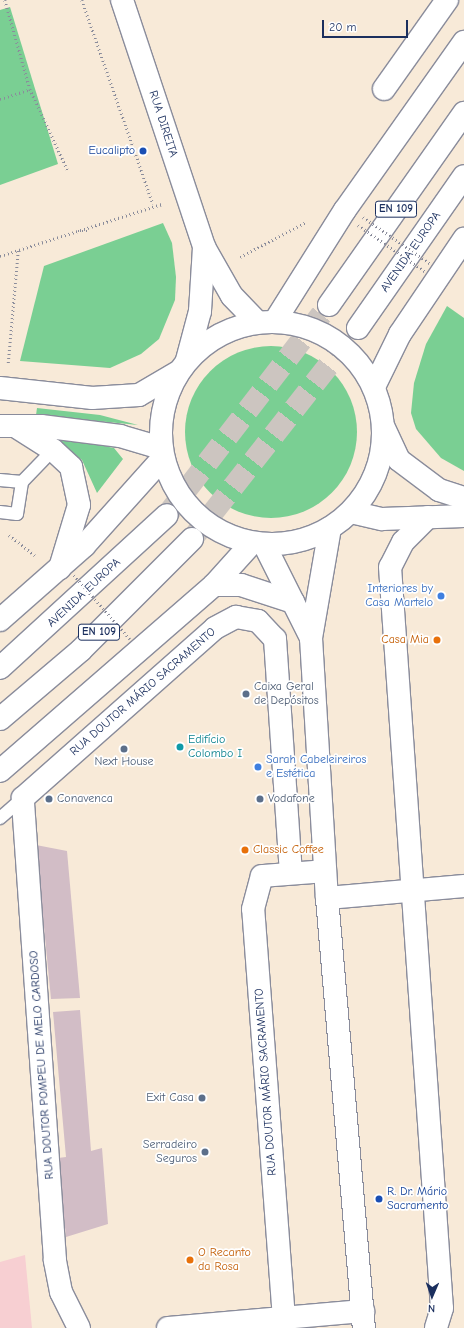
<!DOCTYPE html>
<html>
<head>
<meta charset="utf-8">
<style>
  body { margin:0 }
  #map { position:relative; width:464px; height:1328px; overflow:hidden; background:#f8ead8; font-family:"Comic Neue",sans-serif }
  div>[style] { position:absolute }
  [style*='--x'] { left:calc(var(--x)*1px); top:calc(var(--y)*1px); width:calc(var(--w)*1px); rotate:calc(var(--a)*1deg) }
  .built>* { inset:0; background:#f7cfd2 }
  .industrial>* { inset:0; background:#d2bdc6 }
  .green>* { inset:0; background:#7acf93 }
  .round { border-radius:50% }
  .primary-tunnel>* { height:22px; margin-top:-11px; transform-origin:0; background:repeating-linear-gradient(90deg,#ccc5c0 0 22px,transparent 0 33px) }
  .path>* { height:2.5px; margin-top:-1.25px; transform-origin:0; background:repeating-linear-gradient(90deg,#8a8c9b 0 1px,transparent 0 4px) }
  .roads { filter:drop-shadow(1px 0 #8a8c9b) drop-shadow(-1px 0 #8a8c9b) drop-shadow(0 1px #8a8c9b) drop-shadow(0 -1px #8a8c9b) }
  .service>* { height:12px; margin:-6px; padding:0 6px; transform-origin:6px; border-radius:6px; background:#fff }
  .minor>* { height:22px; margin:-11px; padding:0 11px; transform-origin:11px; border-radius:11px; background:#fff }
  .tertiary>* { height:22px; margin:-11px; padding:0 11px; transform-origin:11px; border-radius:11px; background:#fff }
  .secondary>* { height:22px; margin:-11px; padding:0 11px; transform-origin:11px; border-radius:11px; background:#fff }
  .secondary>.ring { margin:-11px; padding:0; box-sizing:content-box; background:none; border:22px solid #fff; border-radius:50% }
  .primary>* { height:22px; margin:-11px; padding:0 11px; transform-origin:11px; border-radius:11px; background:#fff }
  .path-bridge>* { height:2.5px; margin-top:-1.25px; transform-origin:0; background:repeating-linear-gradient(90deg,#8a8c9b 0 1px,transparent 0 4px) }
  .dots>* { width:11px; height:11px; translate:-50% -50%; box-sizing:border-box; border:2px solid #fff; border-radius:50% }
  span { translate:-50% -50%; white-space:nowrap; text-align:center; line-height:1.15; -webkit-text-stroke:3.5px #fff; paint-order:stroke }
  .shield-label span { padding:1px 3px; background:#fff; border:1px solid; border-radius:3px; -webkit-text-stroke-width:0 }
  .shield-label { font-size:11px; color:#1b2f5e; font-weight:700 }
  .street-label { font-size:12px; color:#1b2f5e }
  .transit-label { font-size:12px; color:#164399 }
  .right { translate:-100% -50%; text-align:right }
  .left { translate:0 -50%; text-align:left }
  .shop-label { font-size:12px; color:#366cbe }
  .food-label { font-size:12px; color:#c56008 }
  .service-label { font-size:12px; color:#4e5e75 }
  .culture-label { font-size:12px; color:#0d838f }
  .north { position:absolute; left:412px; top:1276px; width:40px; height:40px; -webkit-text-stroke:3px #fff; paint-order:stroke; rotate:182deg; font-size:11px; font-weight:700; line-height:16px; text-align:center; color:#1b2f5e }
  .north::after { content:''; display:block; margin:auto; width:14px; height:18px; background:#1b2f5e; clip-path:polygon(50% 0,100% 100%,50% 72%,0 100%) }
  .scale { position:absolute; left:322px; top:20px; width:86px; height:18px; box-sizing:border-box; border:2px solid #1b2f5e; border-top:0; padding-left:5px; font-size:12px; line-height:14px; white-space:nowrap; color:#1b2f5e; -webkit-text-stroke:3px #fff; paint-order:stroke }
</style>
</head>
<body>
<div id="map">
  <div class="built">
    <i style="clip-path:polygon(25px 1255px,32px 1328px,0 1328px,0 1262px)"></i>
  </div>
  <div class="industrial">
    <i style="clip-path:polygon(36px 845px,67px 851px,80px 998px,51px 999px)"></i>
    <i style="clip-path:polygon(80px 1010px,91px 1151px,102px 1148px,108px 1224px,66px 1237px,58px 1158px,66px 1157px,53px 1012px)"></i>
  </div>
  <div class="green">
    <i style="clip-path:polygon(10px 7px,58px 164px,0 185px,0 10px)"></i>
    <i style="clip-path:polygon(163px 223px,172px 243px,176px 277px,175px 300px,159px 339px,141px 354px,110px 368px,20px 361px,44px 266px)"></i>
    <i style="clip-path:polygon(447px 306px,464px 318px,464px 471px,441px 458px,416px 429px,411px 413px,414px 383px,426px 344px)"></i>
    <i class="round" style="left:185px;top:346px;width:172px;height:172px"></i>
    <i style="clip-path:polygon(37px 408px,100px 415px,138px 425px,36px 415px)"></i>
    <i style="clip-path:polygon(47px 434px,114px 448px,123px 459px,97px 493px,82px 460px)"></i>
  </div>
  <div class="primary-tunnel">
    <i style="--x:167;--y:515;--w:265;--a:-52.4"></i>
    <i style="--x:192;--y:539;--w:268;--a:-51.8"></i>
  </div>
  <div class="path">
    <i style="--x:5;--y:0;--w:92;--a:74.3"></i>
    <i style="--x:30;--y:89;--w:90;--a:65.1"></i>
    <i style="--x:82;--y:0;--w:216;--a:70.8"></i>
    <i style="--x:0;--y:99;--w:32;--a:-18"></i>
    <i style="--x:78;--y:231;--w:12;--a:0"></i>
    <i style="--x:0;--y:256;--w:170;--a:-17.8"></i>
    <i style="--x:240;--y:257;--w:75;--a:-27.9"></i>
    <i style="--x:8;--y:363;--w:113;--a:-84.9"></i>
    <i style="--x:9;--y:535;--w:33;--a:38"></i>
  </div>
  <div class="roads">
    <div class="service">
      <i style="--x:0;--y:480;--w:22;--a:5"></i>
      <i style="--x:22;--y:482;--w:45;--a:-45.9"></i>
      <i style="--x:0;--y:512;--w:17;--a:7"></i>
      <i style="--x:17;--y:514;--w:32;--a:-81"></i>
      <i style="--x:0;--y:818;--w:30;--a:-41"></i>
    </div>
    <div class="minor">
      <i style="--x:384;--y:89;--w:109;--a:-54.7"></i>
      <i style="--x:0;--y:388;--w:93;--a:6.2"></i>
      <i style="--x:92;--y:398;--w:47;--a:-3.7"></i>
      <i style="--x:139;--y:395;--w:45;--a:-30.5"></i>
      <i style="--x:0;--y:426;--w:41;--a:0"></i>
      <i style="--x:41;--y:426;--w:80;--a:7.2"></i>
      <i style="--x:120;--y:436;--w:43;--a:16.3"></i>
      <i style="--x:18;--y:428;--w:41;--a:32.2"></i>
      <i style="--x:53;--y:450;--w:25;--a:43"></i>
      <i style="--x:71;--y:467;--w:39;--a:78"></i>
      <i style="--x:79;--y:505;--w:66;--a:106.8"></i>
      <i style="--x:384;--y:428;--w:35;--a:65"></i>
      <i style="--x:399;--y:460;--w:50;--a:36.9"></i>
      <i style="--x:439;--y:490;--w:26;--a:18"></i>
      <i style="--x:351;--y:512;--w:32;--a:13"></i>
      <i style="--x:382;--y:519;--w:82;--a:-2.1"></i>
      <i style="--x:428;--y:517;--w:35;--a:135"></i>
      <i style="--x:403;--y:542;--w:28;--a:117"></i>
      <i style="--x:390;--y:567;--w:743;--a:85.99"></i>
      <i style="--x:442;--y:1308;--w:21;--a:107"></i>
      <i style="--x:327;--y:898;--w:138;--a:-5"></i>
      <i style="--x:284;--y:1319;--w:411;--a:-94.3"></i>
      <i style="--x:253;--y:909;--w:34;--a:-75"></i>
      <i style="--x:262;--y:876;--w:63;--a:-4.5"></i>
      <i style="--x:79;--y:1328;--w:40;--a:-116.6"></i>
      <i style="--x:61;--y:1292;--w:33;--a:-101"></i>
      <i style="--x:55;--y:1260;--w:463;--a:-94"></i>
      <i style="--x:23;--y:798;--w:256;--a:-41.5"></i>
      <i style="--x:215;--y:628;--w:24;--a:-28"></i>
      <i style="--x:236;--y:617;--w:22;--a:10"></i>
      <i style="--x:258;--y:621;--w:25;--a:47"></i>
      <i style="--x:275;--y:639;--w:234;--a:86.1"></i>
      <i style="--x:168;--y:1328;--w:196;--a:-5"></i>
    </div>
    <div class="tertiary">
      <i style="--x:330;--y:528;--w:112;--a:99.8"></i>
      <i style="--x:311;--y:638;--w:260;--a:86.5"></i>
      <i style="--x:327;--y:898;--w:432;--a:85.1"></i>
      <i style="--x:264;--y:544;--w:105;--a:63.4"></i>
    </div>
    <div class="secondary">
      <i style="--x:122;--y:0;--w:260;--a:71.6"></i>
      <i style="--x:204;--y:247;--w:56;--a:60.3"></i>
      <i style="--x:232;--y:296;--w:36;--a:46"></i>
      <i class="ring" style="left:161px;top:322px;width:200px;height:200px"></i>
      <i style="--x:187;--y:360;--w:51;--a:-75.1"></i>
      <i style="--x:200;--y:311;--w:64;--a:-86.4"></i>
    </div>
    <div class="primary">
      <i style="--x:329;--y:305;--w:235;--a:-54.9"></i>
      <i style="--x:275;--y:321;--w:131;--a:-57.8"></i>
      <i style="--x:345;--y:210;--w:206;--a:-54.7"></i>
      <i style="--x:358;--y:328;--w:185;--a:-55.1"></i>
      <i style="--x:374;--y:387;--w:59;--a:-63.9"></i>
      <i style="--x:400;--y:334;--w:115;--a:-56"></i>
      <i style="--x:214;--y:585;--w:27;--a:0"></i>
      <i style="--x:241;--y:585;--w:55;--a:18.1"></i>
      <i style="--x:0;--y:620;--w:112;--a:-41.4"></i>
      <i style="--x:84;--y:546;--w:118;--a:-48.1"></i>
      <i style="--x:0;--y:668;--w:226;--a:-42.5"></i>
      <i style="--x:0;--y:719;--w:106;--a:-40.4"></i>
      <i style="--x:81;--y:650;--w:157;--a:-45"></i>
      <i style="--x:0;--y:771;--w:284;--a:-41"></i>
      <i style="--x:214;--y:585;--w:57;--a:-47.9"></i>
    </div>
  </div>
  <div class="path-bridge">
    <i style="--x:363;--y:217;--w:83;--a:34.7"></i>
    <i style="--x:358;--y:225;--w:83;--a:34.7"></i>
    <i style="--x:74;--y:575;--w:85;--a:48.8"></i>
  </div>
  <div class="dots">
    <i style="left:143px;top:151px;background:#1a4fb4"></i>
    <i style="left:441px;top:596px;background:#3f7fe0"></i>
    <i style="left:437px;top:640px;background:#e8710a"></i>
    <i style="left:246px;top:694px;background:#5c6f8a"></i>
    <i style="left:180px;top:747px;background:#0f9aa8"></i>
    <i style="left:124px;top:749px;background:#5c6f8a"></i>
    <i style="left:258px;top:767px;background:#3f7fe0"></i>
    <i style="left:49px;top:799px;background:#5c6f8a"></i>
    <i style="left:260px;top:799px;background:#5c6f8a"></i>
    <i style="left:245px;top:850px;background:#e8710a"></i>
    <i style="left:202px;top:1098px;background:#5c6f8a"></i>
    <i style="left:205px;top:1152px;background:#5c6f8a"></i>
    <i style="left:379px;top:1199px;background:#1a4fb4"></i>
    <i style="left:190px;top:1260px;background:#e8710a"></i>
  </div>
  <div class="shield-label">
    <span style="left:396px;top:209px">EN 109</span>
    <span style="left:99px;top:632px">EN 109</span>
  </div>
  <div class="street-label">
    <span style="left:163px;top:124px;rotate:72deg">RUA DIREITA</span>
    <span style="left:411px;top:252px;rotate:-55deg">AVENIDA EUROPA</span>
    <span style="left:84px;top:593px;rotate:-43deg">AVENIDA EUROPA</span>
    <span style="left:143px;top:692px;rotate:-41deg">RUA DOUTOR MÁRIO SACRAMENTO</span>
    <span style="left:42px;top:1065px;rotate:-94deg">RUA DOUTOR POMPEU DE MELO CARDOSO</span>
    <span style="left:266px;top:1082px;rotate:-94deg">RUA DOUTOR MÁRIO SACRAMENTO</span>
  </div>
  <div class="transit-label">
    <span class="right" style="left:135px;top:151px">Eucalipto</span>
    <span class="left" style="left:387px;top:1199px">R. Dr. Mário<br>Sacramento</span>
  </div>
  <div class="shop-label">
    <span class="right" style="left:433px;top:596px">Interiores by<br>Casa Martelo</span>
    <span class="left" style="left:266px;top:767px">Sarah Cabeleireiros<br>e Estética</span>
  </div>
  <div class="food-label">
    <span class="right" style="left:429px;top:640px">Casa Mia</span>
    <span class="left" style="left:253px;top:850px">Classic Coffee</span>
    <span class="left" style="left:198px;top:1260px">O Recanto<br>da Rosa</span>
  </div>
  <div class="service-label">
    <span class="left" style="left:254px;top:694px">Caixa Geral<br>de Depósitos</span>
    <span style="left:124px;top:762px">Next House</span>
    <span class="left" style="left:57px;top:799px">Conavenca</span>
    <span class="left" style="left:268px;top:799px">Vodafone</span>
    <span class="right" style="left:194px;top:1098px">Exit Casa</span>
    <span class="right" style="left:197px;top:1152px">Serradeiro<br>Seguros</span>
  </div>
  <div class="culture-label">
    <span class="left" style="left:188px;top:747px">Edifício<br>Colombo I</span>
  </div>
  <div class="north">N</div>
  <div class="scale">20 m</div>
</div>
</body>
</html>
